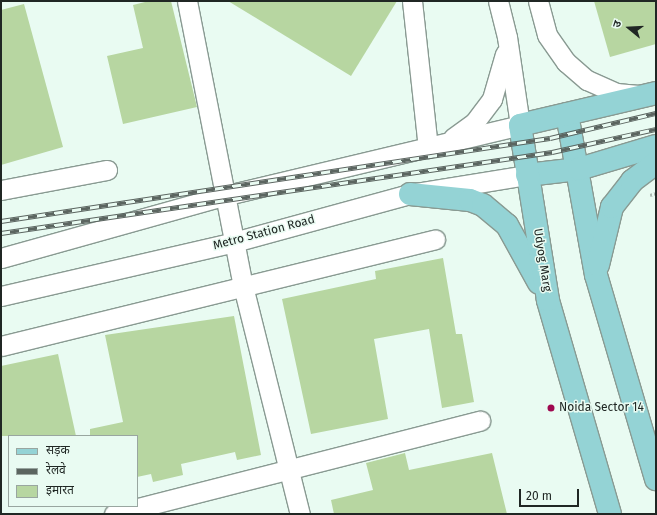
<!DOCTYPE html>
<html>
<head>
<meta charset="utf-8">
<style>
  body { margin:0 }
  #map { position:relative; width:657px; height:515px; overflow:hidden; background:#e9fbf2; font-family:"Fira Sans","Noto Sans Devanagari",sans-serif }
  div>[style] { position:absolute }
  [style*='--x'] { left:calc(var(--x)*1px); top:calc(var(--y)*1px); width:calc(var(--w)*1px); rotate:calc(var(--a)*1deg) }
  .building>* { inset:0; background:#b7d6a1 }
  .path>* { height:2.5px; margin-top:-1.25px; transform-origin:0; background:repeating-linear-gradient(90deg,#aab8b1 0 2px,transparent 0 4px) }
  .roads { filter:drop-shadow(1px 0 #899a92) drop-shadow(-1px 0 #899a92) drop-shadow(0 1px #899a92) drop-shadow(0 -1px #899a92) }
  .minor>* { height:19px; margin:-9.5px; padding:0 9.5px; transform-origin:9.5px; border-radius:9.5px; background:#fff }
  .major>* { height:22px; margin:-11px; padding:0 11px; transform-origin:11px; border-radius:11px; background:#94d3d5 }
  .rail>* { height:4.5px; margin-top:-2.25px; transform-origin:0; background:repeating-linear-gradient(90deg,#e9fbf2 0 9px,#5b6560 0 18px); box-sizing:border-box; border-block:1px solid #5b6560 }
  .dots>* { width:11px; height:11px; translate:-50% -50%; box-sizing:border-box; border:2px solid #e9fbf2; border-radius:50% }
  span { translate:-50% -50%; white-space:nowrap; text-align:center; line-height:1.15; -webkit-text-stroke:3px #e9fbf2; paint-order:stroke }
  .street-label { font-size:12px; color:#202724 }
  .poi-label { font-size:12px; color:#202724 }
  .left { translate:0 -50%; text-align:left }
  .frame { position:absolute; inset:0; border:2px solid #202724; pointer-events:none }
  .legend { position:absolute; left:8px; top:435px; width:130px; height:72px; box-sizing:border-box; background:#e9fbf2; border:1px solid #99a6a0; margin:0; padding:5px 7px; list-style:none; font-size:12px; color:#202724 }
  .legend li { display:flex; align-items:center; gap:8px; height:20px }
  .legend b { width:20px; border:1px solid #99a6a0 }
  .north { position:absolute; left:609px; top:8px; width:40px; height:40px; -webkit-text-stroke:3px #e9fbf2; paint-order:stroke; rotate:288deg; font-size:11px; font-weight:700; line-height:16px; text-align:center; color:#202724 }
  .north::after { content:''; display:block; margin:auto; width:14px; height:18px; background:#202724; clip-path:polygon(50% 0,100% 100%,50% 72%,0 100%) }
  .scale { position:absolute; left:519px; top:489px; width:60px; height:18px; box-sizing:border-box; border:2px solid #202724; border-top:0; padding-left:5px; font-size:12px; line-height:14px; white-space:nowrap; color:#202724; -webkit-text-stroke:3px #e9fbf2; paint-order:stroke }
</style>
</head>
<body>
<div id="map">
  <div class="building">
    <i style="clip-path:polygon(149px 1px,171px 1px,197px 107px,123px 124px,107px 56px,143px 48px,133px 5px)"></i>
    <i style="clip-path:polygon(228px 1px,397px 1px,351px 76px)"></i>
    <i style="clip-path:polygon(594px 1px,656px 1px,656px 44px,610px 57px)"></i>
    <i style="clip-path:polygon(24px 4px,63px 147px,1px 165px,1px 10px)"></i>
    <i style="clip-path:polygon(443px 258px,456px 334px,462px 334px,474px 402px,442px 408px,429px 329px,374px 339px,388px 419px,311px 434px,282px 299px,376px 279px,375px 271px)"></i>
    <i style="clip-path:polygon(234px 316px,261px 455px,237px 460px,235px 452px,181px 464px,183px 475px,153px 482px,151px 474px,137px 477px,137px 436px,90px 436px,90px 429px,123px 422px,105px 335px)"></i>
    <i style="clip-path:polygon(58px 354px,76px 436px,1px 436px,1px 366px)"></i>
    <i style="clip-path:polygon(405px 453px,409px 470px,492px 453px,507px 514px,334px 514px,331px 500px,373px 490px,366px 463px)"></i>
  </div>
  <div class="path">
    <i style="--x:650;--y:195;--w:6;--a:-18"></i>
  </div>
  <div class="roads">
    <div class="minor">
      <i style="--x:187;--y:1;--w:290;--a:78.9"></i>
      <i style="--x:243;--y:286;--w:235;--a:76"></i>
      <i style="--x:412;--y:1;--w:148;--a:83.8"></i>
      <i style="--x:538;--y:1;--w:35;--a:75"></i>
      <i style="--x:547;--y:35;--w:33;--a:55"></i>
      <i style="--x:566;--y:62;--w:28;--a:41"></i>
      <i style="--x:587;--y:80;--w:32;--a:24"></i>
      <i style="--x:616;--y:93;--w:23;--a:5"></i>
      <i style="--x:453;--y:138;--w:26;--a:-36"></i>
      <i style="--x:474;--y:123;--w:30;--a:-53"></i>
      <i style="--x:492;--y:99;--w:47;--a:-73.9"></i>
      <i style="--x:1;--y:190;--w:108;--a:-10.7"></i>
      <i style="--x:1;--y:258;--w:230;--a:-15.6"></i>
      <i style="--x:223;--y:196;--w:305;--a:-13.4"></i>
      <i style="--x:520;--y:125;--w:89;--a:-98.4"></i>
      <i style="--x:507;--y:37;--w:37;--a:-104"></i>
      <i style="--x:1;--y:296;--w:239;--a:-13"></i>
      <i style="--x:234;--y:242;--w:182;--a:-15.3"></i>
      <i style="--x:410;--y:194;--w:119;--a:-9.2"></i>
      <i style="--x:1;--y:346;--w:447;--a:-13.8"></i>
      <i style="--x:114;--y:514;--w:378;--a:-14.3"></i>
    </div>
    <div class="major">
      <i style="--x:567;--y:114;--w:164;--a:79.8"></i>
      <i style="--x:596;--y:275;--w:213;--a:73.6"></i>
      <i style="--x:527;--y:175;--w:52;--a:-6.6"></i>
      <i style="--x:579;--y:169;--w:80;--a:-16.6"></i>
      <i style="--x:410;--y:194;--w:60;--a:5.7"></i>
      <i style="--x:470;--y:200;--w:14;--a:21"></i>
      <i style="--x:483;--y:205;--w:31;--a:40"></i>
      <i style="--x:507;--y:225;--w:66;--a:61.1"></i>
      <i style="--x:598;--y:265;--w:60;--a:-76.4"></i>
      <i style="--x:612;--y:207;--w:33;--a:-52"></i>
      <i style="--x:632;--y:181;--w:30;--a:-37"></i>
      <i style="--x:610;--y:514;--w:223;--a:-106.2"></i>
      <i style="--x:548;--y:300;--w:177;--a:-99.1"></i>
      <i style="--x:520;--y:125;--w:140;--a:-13.2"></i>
    </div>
  </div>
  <div class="rail">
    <i style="--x:1;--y:221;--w:555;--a:-8.6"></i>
    <i style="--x:550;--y:138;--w:109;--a:-13.3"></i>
    <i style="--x:1;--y:233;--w:557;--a:-8.36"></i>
    <i style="--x:552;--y:152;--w:107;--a:-12.5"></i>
  </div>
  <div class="dots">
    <i style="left:551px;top:408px;background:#9f0850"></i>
  </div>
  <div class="street-label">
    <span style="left:264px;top:233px;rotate:-15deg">Metro Station Road</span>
    <span style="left:542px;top:260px;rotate:81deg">Udyog Marg</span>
  </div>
  <div class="poi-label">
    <span class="left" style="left:559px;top:408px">Noida Sector 14</span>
  </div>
  <div class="frame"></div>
  <ul class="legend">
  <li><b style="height:5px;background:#94d3d5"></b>सड़क</li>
  <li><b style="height:5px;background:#5b6560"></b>रेलवे</li>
  <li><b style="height:11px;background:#b7d6a1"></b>इमारत</li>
  </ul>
  <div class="north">उ</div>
  <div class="scale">20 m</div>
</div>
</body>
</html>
